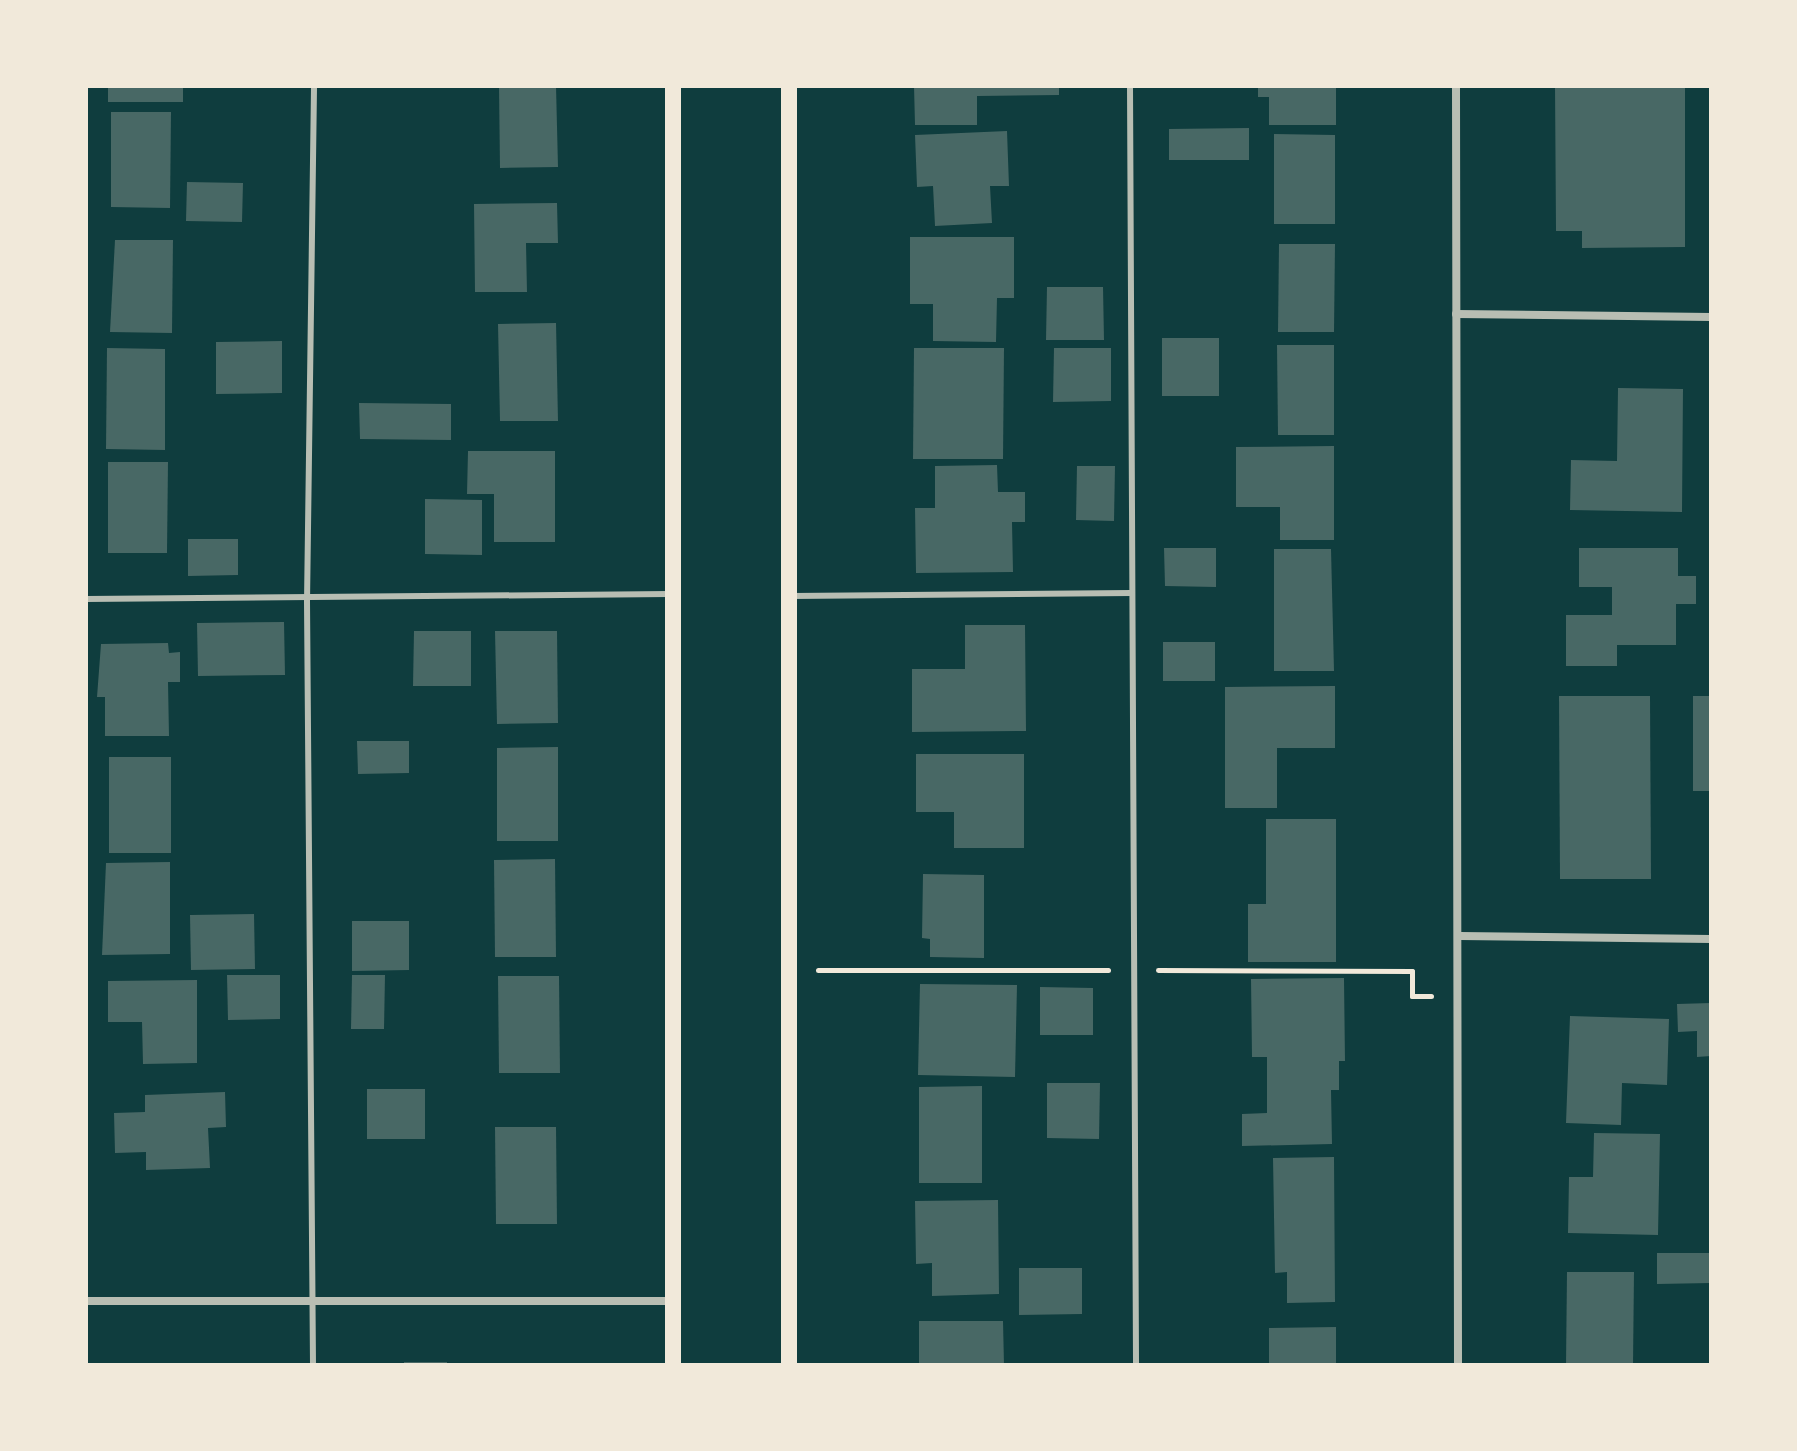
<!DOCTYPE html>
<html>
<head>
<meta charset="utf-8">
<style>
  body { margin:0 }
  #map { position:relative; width:1797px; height:1451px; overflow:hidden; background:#0f3d3e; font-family:Overpass,sans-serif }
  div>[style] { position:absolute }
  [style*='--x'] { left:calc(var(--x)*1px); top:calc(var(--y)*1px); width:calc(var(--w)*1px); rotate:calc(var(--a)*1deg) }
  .building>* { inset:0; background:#486865 }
  .path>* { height:5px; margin:-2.5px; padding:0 2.5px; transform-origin:2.5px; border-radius:2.5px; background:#f1e9da }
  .service>* { height:6px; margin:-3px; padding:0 3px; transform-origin:3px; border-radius:3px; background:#b8beb3 }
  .minor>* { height:8px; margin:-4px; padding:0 4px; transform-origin:4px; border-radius:4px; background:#b8beb3 }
  .secondary>* { height:16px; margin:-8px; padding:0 8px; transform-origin:8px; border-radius:8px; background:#f1e9da }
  span { translate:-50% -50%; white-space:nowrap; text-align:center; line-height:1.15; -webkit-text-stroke:6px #f1e9da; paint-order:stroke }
  .frame { position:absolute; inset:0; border:88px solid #f1e9da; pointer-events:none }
</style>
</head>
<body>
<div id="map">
  <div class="building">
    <i style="clip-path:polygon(108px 86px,183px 86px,183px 102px,108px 102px)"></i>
    <i style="clip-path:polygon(499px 86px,556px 86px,558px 167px,500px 168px)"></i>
    <i style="clip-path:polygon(914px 86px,1059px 86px,1059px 95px,977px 96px,977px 125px,915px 125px)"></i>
    <i style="clip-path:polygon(1258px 86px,1336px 86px,1336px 125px,1269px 125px,1269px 97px,1258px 97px)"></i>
    <i style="clip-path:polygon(1555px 86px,1685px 86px,1685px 247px,1582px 248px,1582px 231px,1556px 231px)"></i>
    <i style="clip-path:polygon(111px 112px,171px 112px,170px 208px,111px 207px)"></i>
    <i style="clip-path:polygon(1249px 128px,1249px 160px,1169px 160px,1169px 129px)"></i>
    <i style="clip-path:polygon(1007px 131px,1009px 186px,990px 186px,992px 223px,935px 226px,933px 186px,917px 187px,915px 135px)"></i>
    <i style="clip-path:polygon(1274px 134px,1335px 135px,1335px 224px,1274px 224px)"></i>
    <i style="clip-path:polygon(187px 182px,243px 183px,242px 222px,186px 221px)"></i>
    <i style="clip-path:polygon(557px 203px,558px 243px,526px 243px,527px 292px,475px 292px,474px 204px)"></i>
    <i style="clip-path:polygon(910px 237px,1014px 237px,1014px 298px,997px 298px,996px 342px,933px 341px,933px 304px,910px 304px)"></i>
    <i style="clip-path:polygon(115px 240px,173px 240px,172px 333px,110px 332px)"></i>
    <i style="clip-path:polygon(1279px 244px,1335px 244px,1334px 332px,1278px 332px)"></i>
    <i style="clip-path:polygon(1047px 287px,1103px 287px,1104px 340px,1046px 340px)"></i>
    <i style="clip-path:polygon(556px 323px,558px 421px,500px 421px,498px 324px)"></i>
    <i style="clip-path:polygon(1162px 338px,1219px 338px,1219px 396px,1162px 396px)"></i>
    <i style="clip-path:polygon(282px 341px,282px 393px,216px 394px,216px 342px)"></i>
    <i style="clip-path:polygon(1277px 345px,1334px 345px,1334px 435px,1278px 435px)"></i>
    <i style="clip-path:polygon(107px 348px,165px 349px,165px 450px,106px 449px)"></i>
    <i style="clip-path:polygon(914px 348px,1004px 348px,1003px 459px,913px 459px)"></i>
    <i style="clip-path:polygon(1054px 348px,1111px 348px,1111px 401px,1053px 402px)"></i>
    <i style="clip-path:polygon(1618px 388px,1683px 389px,1682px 512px,1570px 510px,1571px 460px,1617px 461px)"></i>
    <i style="clip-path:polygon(359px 403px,451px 404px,451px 440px,360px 439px)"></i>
    <i style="clip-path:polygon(1334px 446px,1334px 540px,1280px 540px,1280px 507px,1236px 507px,1236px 447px)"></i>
    <i style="clip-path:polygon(468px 451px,555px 451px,555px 542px,494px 542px,494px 494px,467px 494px)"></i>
    <i style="clip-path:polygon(108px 462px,168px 462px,167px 553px,108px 553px)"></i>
    <i style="clip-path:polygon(997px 465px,998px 492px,1025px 492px,1025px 522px,1012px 522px,1013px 572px,916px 573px,915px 508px,935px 508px,935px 466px)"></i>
    <i style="clip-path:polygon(1077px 466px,1115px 466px,1114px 521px,1076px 520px)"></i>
    <i style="clip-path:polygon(425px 499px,482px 500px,482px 555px,425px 554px)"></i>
    <i style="clip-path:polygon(188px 539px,238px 539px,238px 575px,188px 576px)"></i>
    <i style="clip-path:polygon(1164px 548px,1216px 548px,1216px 587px,1165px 586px)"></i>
    <i style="clip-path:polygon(1579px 548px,1678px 548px,1678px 576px,1696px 576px,1696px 604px,1676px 604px,1676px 645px,1617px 645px,1617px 666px,1566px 666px,1566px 615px,1612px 615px,1612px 587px,1579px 587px)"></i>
    <i style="clip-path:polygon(1274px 549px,1331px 549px,1334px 671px,1274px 671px)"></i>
    <i style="clip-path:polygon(284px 622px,285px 675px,198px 676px,197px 623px)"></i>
    <i style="clip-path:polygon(965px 625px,1025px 625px,1026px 731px,912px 732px,912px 669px,965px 669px)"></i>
    <i style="clip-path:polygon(414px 631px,471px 631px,471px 686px,413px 686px)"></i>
    <i style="clip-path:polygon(495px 631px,557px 631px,558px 723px,497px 724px)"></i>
    <i style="clip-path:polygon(1163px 642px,1215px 642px,1215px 681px,1163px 681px)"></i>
    <i style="clip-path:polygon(168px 643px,169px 653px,180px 652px,180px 682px,168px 682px,169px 736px,105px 736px,105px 697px,97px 697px,101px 644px)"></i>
    <i style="clip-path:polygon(1335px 686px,1335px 748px,1277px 748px,1277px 808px,1225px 808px,1225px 687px)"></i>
    <i style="clip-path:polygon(1559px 696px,1650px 696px,1651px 879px,1560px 879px)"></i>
    <i style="clip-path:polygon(1693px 696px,1711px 696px,1711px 791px,1693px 791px)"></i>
    <i style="clip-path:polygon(357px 741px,409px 741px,409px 773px,358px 774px)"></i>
    <i style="clip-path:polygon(558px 747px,558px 841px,497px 841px,497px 748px)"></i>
    <i style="clip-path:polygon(916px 754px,1024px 754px,1024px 848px,954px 848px,954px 812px,916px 812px)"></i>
    <i style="clip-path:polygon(109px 757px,171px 757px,171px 853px,109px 853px)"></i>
    <i style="clip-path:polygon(1266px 819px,1336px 819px,1336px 962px,1248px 962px,1248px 904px,1266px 904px)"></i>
    <i style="clip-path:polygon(555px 859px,556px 957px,495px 957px,494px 860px)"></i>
    <i style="clip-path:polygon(170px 862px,170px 954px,102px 955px,106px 863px)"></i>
    <i style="clip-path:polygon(923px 874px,984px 875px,984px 958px,930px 957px,930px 939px,922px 938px)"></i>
    <i style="clip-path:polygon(254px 914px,255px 969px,191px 970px,190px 915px)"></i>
    <i style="clip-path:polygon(352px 921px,409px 921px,409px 970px,352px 971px)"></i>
    <i style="clip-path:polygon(227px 975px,280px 975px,280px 1019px,228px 1020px)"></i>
    <i style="clip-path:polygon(352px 975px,385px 975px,384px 1029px,351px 1029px)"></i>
    <i style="clip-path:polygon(498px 976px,559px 976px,560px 1073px,499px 1073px)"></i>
    <i style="clip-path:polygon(1344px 978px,1345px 1061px,1339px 1061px,1339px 1090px,1331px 1090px,1332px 1144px,1242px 1146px,1242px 1114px,1267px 1113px,1267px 1057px,1252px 1057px,1251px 979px)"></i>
    <i style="clip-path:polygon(197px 980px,197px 1063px,143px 1064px,142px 1022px,108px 1022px,108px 981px)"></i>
    <i style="clip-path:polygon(920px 984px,1017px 985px,1015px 1077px,918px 1075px)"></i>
    <i style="clip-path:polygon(1040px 987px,1093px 988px,1093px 1035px,1040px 1035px)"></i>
    <i style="clip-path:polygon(1711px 1003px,1711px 1056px,1697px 1057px,1697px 1031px,1678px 1032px,1677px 1004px)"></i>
    <i style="clip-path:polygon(1570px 1016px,1669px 1019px,1667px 1085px,1622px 1083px,1621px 1125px,1566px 1123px)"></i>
    <i style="clip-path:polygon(1047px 1083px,1100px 1083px,1099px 1139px,1047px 1138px)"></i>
    <i style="clip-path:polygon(982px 1086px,982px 1183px,919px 1183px,919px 1087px)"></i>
    <i style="clip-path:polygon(367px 1089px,425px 1089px,425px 1139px,367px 1139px)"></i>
    <i style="clip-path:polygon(225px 1092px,226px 1127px,208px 1128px,210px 1168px,146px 1170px,146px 1152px,115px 1153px,114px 1113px,145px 1112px,145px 1095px)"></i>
    <i style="clip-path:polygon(495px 1127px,556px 1127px,557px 1224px,496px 1224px)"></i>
    <i style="clip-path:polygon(1594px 1133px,1660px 1134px,1658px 1235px,1568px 1233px,1569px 1177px,1593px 1177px)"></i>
    <i style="clip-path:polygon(1334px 1157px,1335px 1302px,1287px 1303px,1287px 1272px,1275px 1273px,1273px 1158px)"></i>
    <i style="clip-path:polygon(998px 1200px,999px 1294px,932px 1296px,932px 1263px,916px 1264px,915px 1201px)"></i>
    <i style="clip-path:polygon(1657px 1253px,1711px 1253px,1711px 1283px,1657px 1284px)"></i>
    <i style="clip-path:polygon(1019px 1268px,1082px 1268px,1082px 1314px,1019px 1315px)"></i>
    <i style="clip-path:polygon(1567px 1272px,1634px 1272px,1633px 1365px,1566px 1365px)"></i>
    <i style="clip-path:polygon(919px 1321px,1003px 1321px,1004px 1365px,919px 1365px)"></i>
    <i style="clip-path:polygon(1336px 1327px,1336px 1365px,1269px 1365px,1269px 1328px)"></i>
    <i style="clip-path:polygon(404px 1362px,447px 1362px,447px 1365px,404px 1365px)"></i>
  </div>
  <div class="path">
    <i style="--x:818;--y:970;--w:290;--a:0"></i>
    <i style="--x:1158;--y:970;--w:254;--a:0.2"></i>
    <i style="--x:1412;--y:971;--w:25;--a:90"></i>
    <i style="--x:1412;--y:996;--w:19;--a:0"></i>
  </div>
  <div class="service">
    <i style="--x:1130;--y:86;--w:1279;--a:89.73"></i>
    <i style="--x:792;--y:596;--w:340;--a:-0.5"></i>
    <i style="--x:86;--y:599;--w:583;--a:-0.49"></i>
    <i style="--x:313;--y:1365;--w:763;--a:-90.45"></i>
    <i style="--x:307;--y:602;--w:516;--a:-89.22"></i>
  </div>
  <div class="minor">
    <i style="--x:1456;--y:86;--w:1279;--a:89.91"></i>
    <i style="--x:1456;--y:314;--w:255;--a:0.7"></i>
    <i style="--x:1460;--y:936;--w:251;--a:0.7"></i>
    <i style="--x:86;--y:1301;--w:586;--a:0"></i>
  </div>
  <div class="secondary">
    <i style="--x:789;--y:86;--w:1279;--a:90"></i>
    <i style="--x:673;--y:1365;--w:1279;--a:-90"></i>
  </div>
  <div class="frame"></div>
</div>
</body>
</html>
